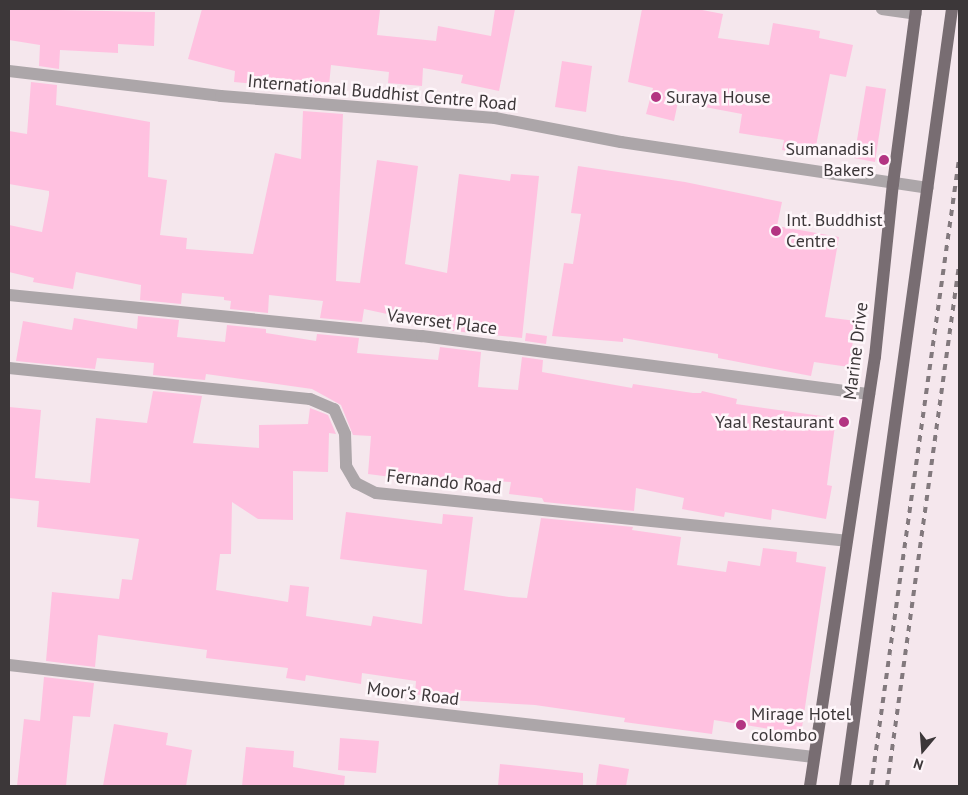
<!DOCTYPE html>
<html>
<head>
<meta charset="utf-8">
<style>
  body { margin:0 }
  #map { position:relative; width:968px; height:795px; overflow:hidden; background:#f5e7ed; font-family:"PT Sans",sans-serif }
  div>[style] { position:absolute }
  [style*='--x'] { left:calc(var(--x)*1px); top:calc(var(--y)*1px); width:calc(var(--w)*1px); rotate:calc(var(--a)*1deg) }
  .building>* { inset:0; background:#ffc1e0 }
  .minor>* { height:12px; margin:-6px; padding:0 6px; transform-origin:6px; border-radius:6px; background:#aca6a9 }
  .primary>* { height:12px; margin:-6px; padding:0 6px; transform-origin:6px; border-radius:6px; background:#786d72 }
  .rail>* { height:4px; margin-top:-2px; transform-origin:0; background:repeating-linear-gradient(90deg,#82797d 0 6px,transparent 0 12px) }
  .dots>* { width:14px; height:14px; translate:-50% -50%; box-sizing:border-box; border:2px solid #fef6fa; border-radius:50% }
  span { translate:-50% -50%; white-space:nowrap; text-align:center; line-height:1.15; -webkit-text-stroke:5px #fef6fa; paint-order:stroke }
  .street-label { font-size:18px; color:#3c3739 }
  .poi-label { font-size:18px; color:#3c3739 }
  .left { translate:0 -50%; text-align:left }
  .right { translate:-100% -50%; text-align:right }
  .frame { position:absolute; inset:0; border:10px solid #3c3739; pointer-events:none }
  .north { position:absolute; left:898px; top:725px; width:50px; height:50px; -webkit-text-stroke:4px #fef6fa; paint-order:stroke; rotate:198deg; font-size:14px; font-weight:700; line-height:20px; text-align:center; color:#3c3739 }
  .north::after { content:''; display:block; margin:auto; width:18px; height:22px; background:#3c3739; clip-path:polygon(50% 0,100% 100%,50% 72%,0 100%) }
</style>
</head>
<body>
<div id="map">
  <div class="building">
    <i style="clip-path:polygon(9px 9px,155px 12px,154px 46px,118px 44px,118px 53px,60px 50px,59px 69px,39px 66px,40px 45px,9px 40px)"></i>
    <i style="clip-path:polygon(202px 9px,380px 10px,377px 35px,436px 41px,438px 26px,491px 36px,495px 9px,515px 9px,499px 91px,461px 83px,463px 75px,423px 68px,422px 86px,388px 83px,389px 72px,331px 65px,328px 96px,303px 94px,304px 88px,234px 82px,235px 71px,188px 59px)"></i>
    <i style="clip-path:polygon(642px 9px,697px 9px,723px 14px,718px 38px,769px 45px,773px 23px,820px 31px,819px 38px,853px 45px,846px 77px,830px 74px,814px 156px,782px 150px,784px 140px,739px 133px,742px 114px,678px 102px,674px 121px,646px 114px,653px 88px,628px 82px)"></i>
    <i style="clip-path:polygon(562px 61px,592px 66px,586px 112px,555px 107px)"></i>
    <i style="clip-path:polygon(31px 82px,57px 85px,56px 105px,150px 122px,148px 177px,167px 180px,160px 235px,187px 238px,186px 249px,253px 254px,275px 153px,301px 159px,303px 111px,343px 114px,336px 281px,360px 283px,377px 160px,418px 166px,405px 264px,447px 273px,459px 174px,510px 181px,511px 174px,539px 176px,522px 338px,443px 330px,443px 326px,364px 309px,362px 322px,320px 318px,323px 301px,269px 295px,268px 313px,230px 309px,231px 301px,224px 300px,224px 297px,182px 293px,181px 304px,140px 300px,141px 285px,76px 272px,73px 289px,33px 282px,34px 278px,9px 272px,9px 225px,42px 232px,49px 195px,49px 191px,9px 184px,9px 131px,27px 134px)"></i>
    <i style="clip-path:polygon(866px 86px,886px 89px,875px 162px,854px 158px)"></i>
    <i style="clip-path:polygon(578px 166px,685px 182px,782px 202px,777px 226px,839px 237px,825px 317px,856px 321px,849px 367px,814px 362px,811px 376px,718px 358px,718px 354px,623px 338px,623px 342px,552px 336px,564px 263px,573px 264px,581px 214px,571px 213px)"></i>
    <i style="clip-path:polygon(138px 316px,179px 320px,177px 337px,225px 342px,227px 325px,266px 329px,266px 333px,316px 341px,317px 334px,359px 338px,357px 353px,438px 360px,440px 347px,481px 352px,478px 387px,518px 390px,522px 357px,543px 360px,542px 372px,632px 388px,633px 384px,693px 393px,701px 393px,702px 391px,737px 399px,736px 404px,836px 418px,827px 485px,832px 486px,826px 519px,772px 509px,771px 520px,725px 512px,724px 517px,682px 509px,684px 498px,636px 488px,634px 511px,544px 502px,542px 498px,509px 494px,511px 482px,446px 477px,446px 484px,368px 474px,371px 436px,353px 435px,341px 405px,312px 389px,206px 374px,205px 380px,153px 375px,154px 363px,97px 358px,95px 369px,16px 361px,23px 321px,72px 330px,74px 318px,137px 329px)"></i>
    <i style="clip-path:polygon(526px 333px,547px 336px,546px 344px,525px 341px)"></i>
    <i style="clip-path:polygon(153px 391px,202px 396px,193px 443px,259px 448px,259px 425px,308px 424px,310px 408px,328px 415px,336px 434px,329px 433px,328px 472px,293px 471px,293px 520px,258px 519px,232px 502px,231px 554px,220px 554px,216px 590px,288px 602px,290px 585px,309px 587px,306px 616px,371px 626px,373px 616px,422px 624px,427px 570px,340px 559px,346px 512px,442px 524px,443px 514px,473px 517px,464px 590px,509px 597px,527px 598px,541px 518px,633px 527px,632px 530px,681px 537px,677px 565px,726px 572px,728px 561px,760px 566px,763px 548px,797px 552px,796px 562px,826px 567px,801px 734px,714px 720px,712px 734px,624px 722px,625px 718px,535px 705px,448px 700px,415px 694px,416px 681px,362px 673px,361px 684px,306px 675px,305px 681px,286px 678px,288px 668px,206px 658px,207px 650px,98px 635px,95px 667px,46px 661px,52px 592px,119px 599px,122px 579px,132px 580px,139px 539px,37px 527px,39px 501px,9px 498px,9px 407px,41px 410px,35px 478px,90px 483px,96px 418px,147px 423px)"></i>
    <i style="clip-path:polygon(44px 677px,94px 683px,90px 717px,73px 716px,66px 786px,17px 786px,24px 719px,40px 721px)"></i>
    <i style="clip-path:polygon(114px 724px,168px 733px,166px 745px,192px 750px,186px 786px,103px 786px)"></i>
    <i style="clip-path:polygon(340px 738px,379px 741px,376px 773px,338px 770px)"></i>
    <i style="clip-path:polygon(246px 747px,294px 751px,293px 767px,345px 776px,344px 786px,242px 786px)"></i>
    <i style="clip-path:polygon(500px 764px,583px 773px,583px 786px,498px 786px)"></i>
    <i style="clip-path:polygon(599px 764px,629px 769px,626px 786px,596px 786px)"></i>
  </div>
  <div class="minor">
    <i style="--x:882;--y:9;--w:34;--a:8"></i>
    <i style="--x:9;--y:71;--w:213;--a:6.7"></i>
    <i style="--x:221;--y:96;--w:275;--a:4.6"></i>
    <i style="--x:495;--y:118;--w:128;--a:10.8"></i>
    <i style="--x:621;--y:142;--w:310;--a:8.5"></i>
    <i style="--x:9;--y:295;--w:415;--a:5.7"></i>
    <i style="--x:422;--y:336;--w:451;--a:7.4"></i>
    <i style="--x:9;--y:368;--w:303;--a:5.9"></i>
    <i style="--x:310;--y:399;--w:26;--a:23"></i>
    <i style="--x:334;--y:409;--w:27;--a:66"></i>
    <i style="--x:345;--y:434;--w:32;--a:88"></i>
    <i style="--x:346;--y:466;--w:20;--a:60"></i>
    <i style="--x:356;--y:483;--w:22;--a:27"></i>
    <i style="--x:376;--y:493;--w:473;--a:5.8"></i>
    <i style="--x:9;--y:665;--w:810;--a:6.52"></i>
  </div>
  <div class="primary">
    <i style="--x:810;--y:786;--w:434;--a:-81.4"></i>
    <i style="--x:875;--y:357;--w:174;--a:-84.1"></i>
    <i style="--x:893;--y:184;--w:177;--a:-82.5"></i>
    <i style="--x:845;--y:786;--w:784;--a:-82.16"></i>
  </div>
  <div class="rail">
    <i style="--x:871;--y:786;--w:633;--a:-82.01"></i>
    <i style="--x:887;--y:786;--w:526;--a:-82.13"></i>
  </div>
  <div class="dots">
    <i style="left:656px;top:97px;background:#b33482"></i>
    <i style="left:884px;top:160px;background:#b33482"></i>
    <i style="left:776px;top:231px;background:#b33482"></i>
    <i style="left:844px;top:422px;background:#b33482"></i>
    <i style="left:741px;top:725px;background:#b33482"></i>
  </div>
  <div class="street-label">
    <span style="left:382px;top:93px;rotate:5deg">International Buddhist Centre Road</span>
    <span style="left:442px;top:322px;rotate:7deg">Vaverset Place</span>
    <span style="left:856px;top:351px;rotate:-83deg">Marine Drive</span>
    <span style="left:444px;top:482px;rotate:6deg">Fernando Road</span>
    <span style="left:413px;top:694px;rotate:7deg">Moor's Road</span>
  </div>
  <div class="poi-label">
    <span class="left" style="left:666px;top:97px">Suraya House</span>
    <span class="right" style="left:874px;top:160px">Sumanadisi<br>Bakers</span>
    <span class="left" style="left:786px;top:231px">Int. Buddhist<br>Centre</span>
    <span class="right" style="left:834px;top:422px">Yaal Restaurant</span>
    <span class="left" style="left:751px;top:725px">Mirage Hotel<br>colombo</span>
  </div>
  <div class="frame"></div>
  <div class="north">N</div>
</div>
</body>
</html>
